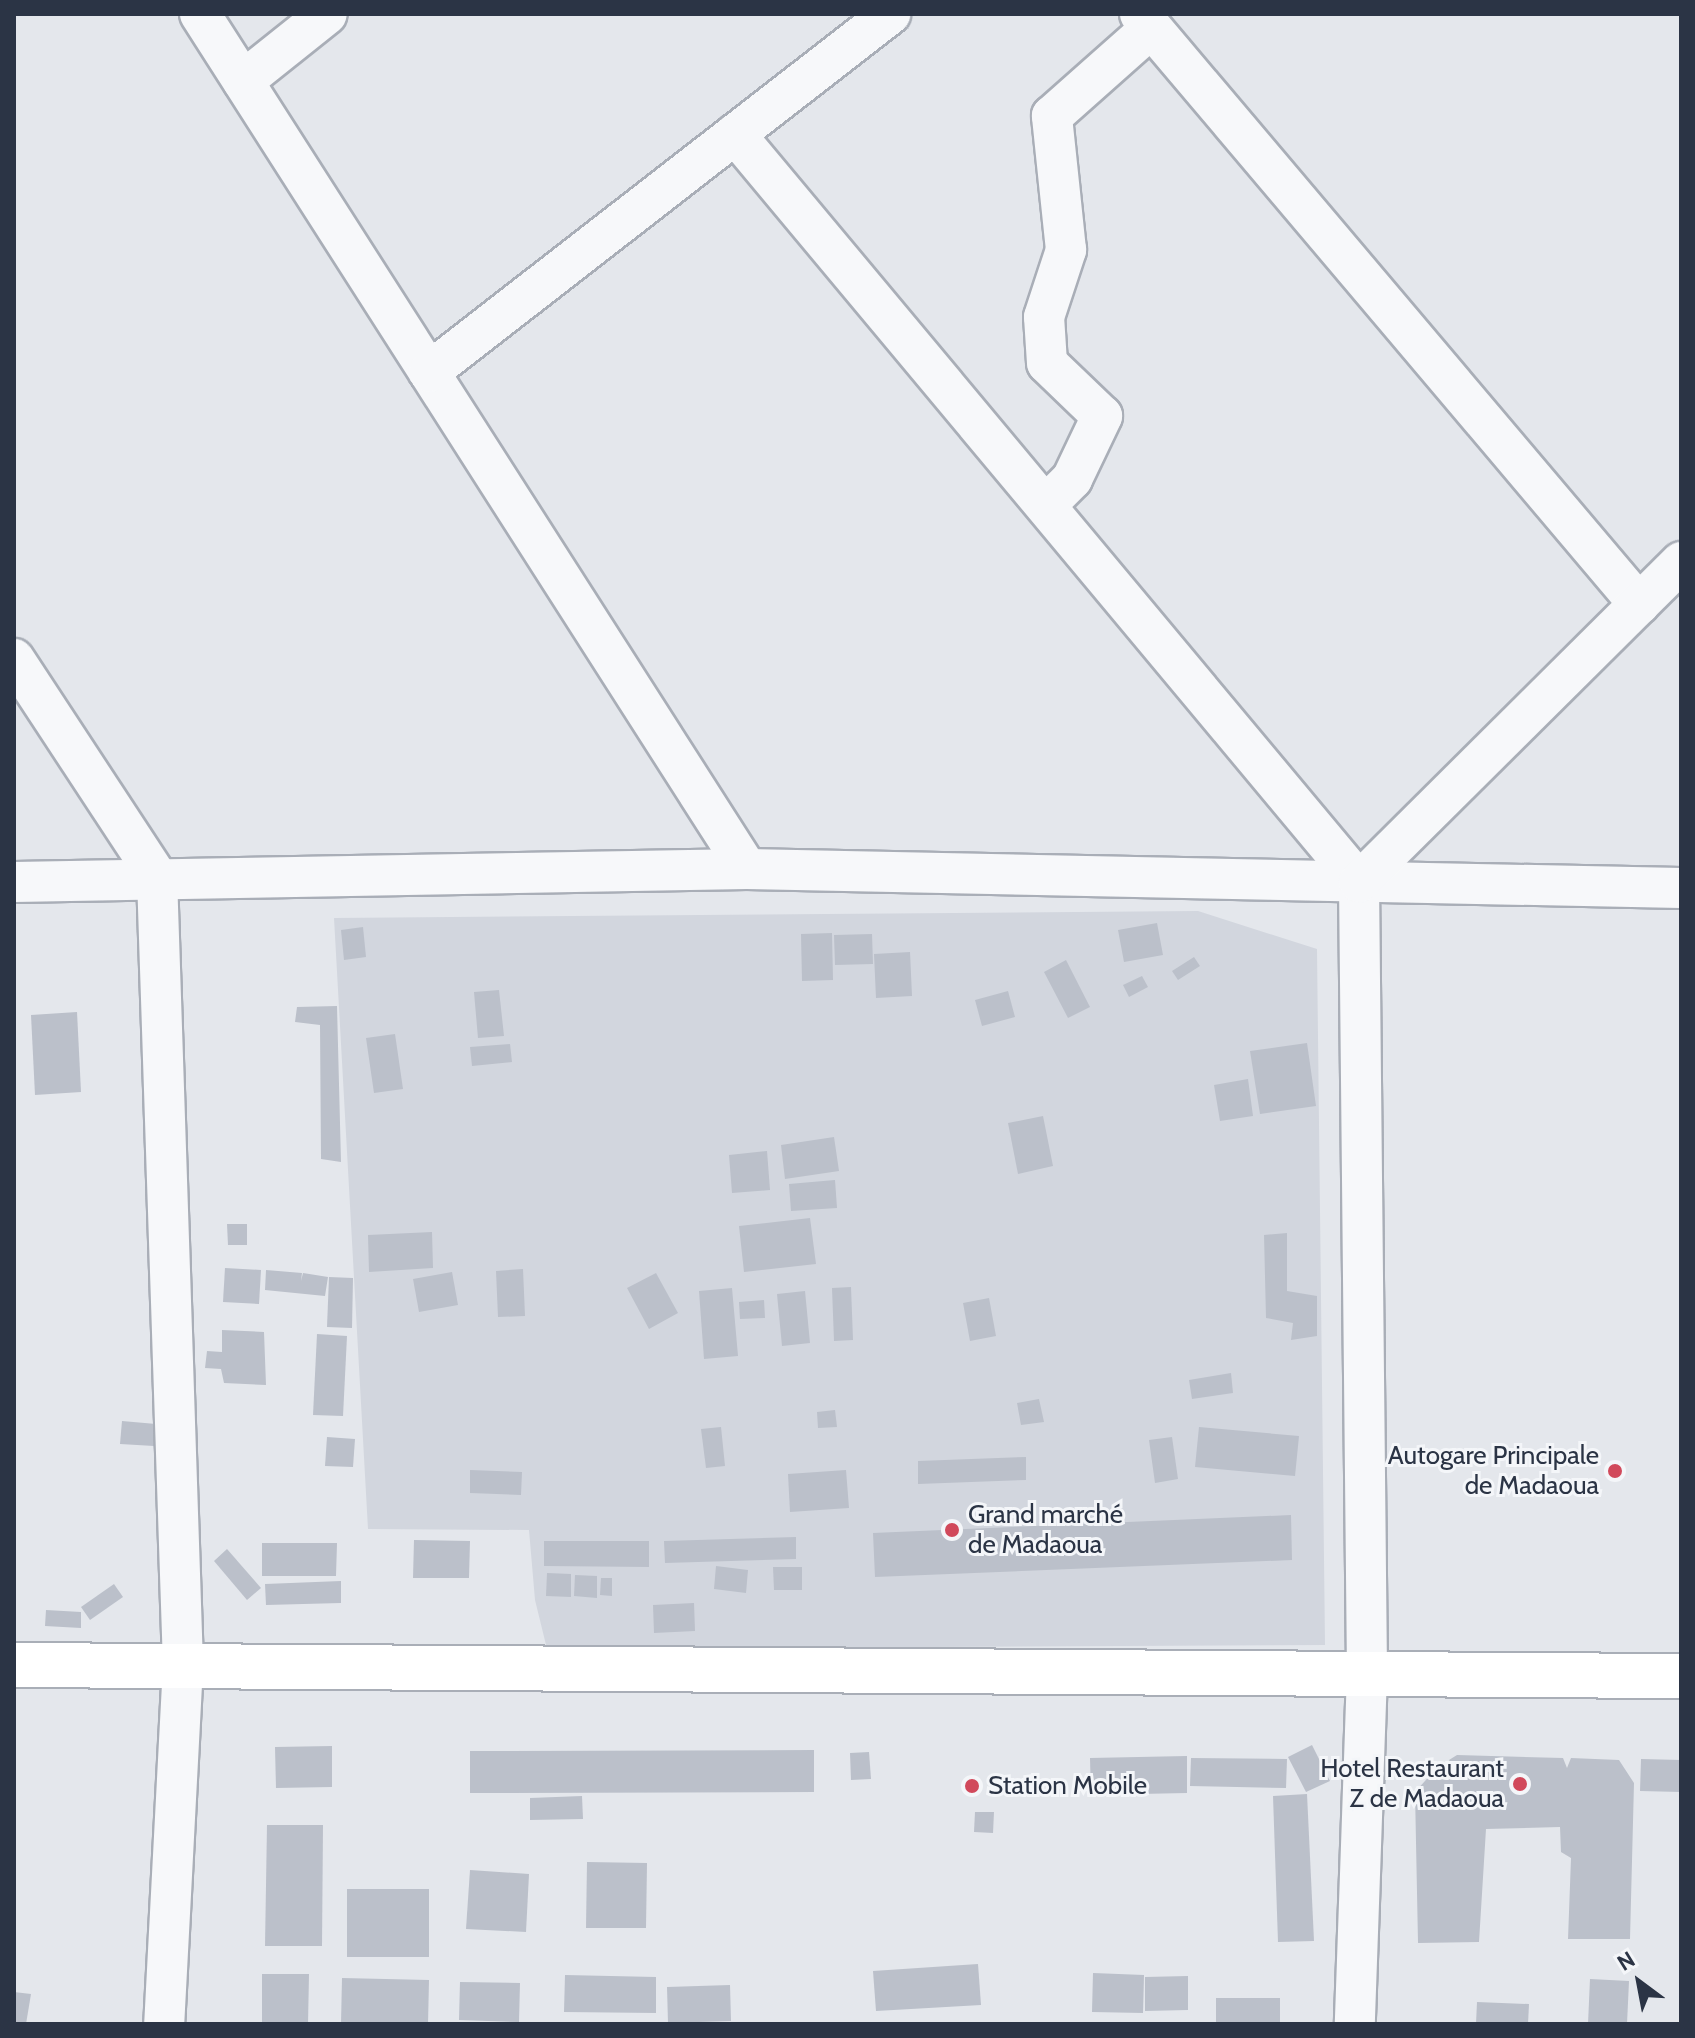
<!DOCTYPE html>
<html>
<head>
<meta charset="utf-8">
<style>
  body { margin:0 }
  #map { position:relative; width:1695px; height:2038px; overflow:hidden; background:#e4e7ec; font-family:Cabin,sans-serif }
  div>[style] { position:absolute }
  [style*='--x'] { left:calc(var(--x)*1px); top:calc(var(--y)*1px); width:calc(var(--w)*1px); rotate:calc(var(--a)*1deg) }
  .built>* { inset:0; background:#d2d6de }
  .building>* { inset:0; background:#bbc0ca }
  .roads { filter:drop-shadow(2px 0 #a9aeb7) drop-shadow(-2px 0 #a9aeb7) drop-shadow(0 2px #a9aeb7) drop-shadow(0 -2px #a9aeb7) }
  .minor>* { height:40px; margin:-20px; padding:0 20px; transform-origin:20px; border-radius:20px; background:#f7f8fa }
  .trunk>* { height:44px; margin:-22px; padding:0 22px; transform-origin:22px; border-radius:22px; background:#fff }
  .dots>* { width:22px; height:22px; translate:-50% -50%; box-sizing:border-box; border:4px solid #f4f6f9; border-radius:50% }
  span { translate:-50% -50%; white-space:nowrap; text-align:center; line-height:1.15; -webkit-text-stroke:6px #f4f6f9; paint-order:stroke }
  .poi-label { font-size:26px; color:#2b3445 }
  .right { translate:-100% -50%; text-align:right }
  .left { translate:0 -50%; text-align:left }
  .frame { position:absolute; inset:0; border:16px solid #2b3445; pointer-events:none }
  .north { position:absolute; left:1599px; top:1942px; width:80px; height:80px; -webkit-text-stroke:6px #f4f6f9; paint-order:stroke; rotate:328deg; font-size:22px; font-weight:700; line-height:32px; text-align:center; color:#2b3445 }
  .north::after { content:''; display:block; margin:auto; width:28px; height:36px; background:#2b3445; clip-path:polygon(50% 0,100% 100%,50% 72%,0 100%) }
</style>
</head>
<body>
<div id="map">
  <div class="built">
    <i style="clip-path:polygon(1198px 911px,1317px 949px,1325px 1645px,547px 1649px,535px 1600px,529px 1530px,368px 1529px,334px 918px)"></i>
  </div>
  <div class="building">
    <i style="clip-path:polygon(1157px 923px,1163px 955px,1124px 962px,1118px 930px)"></i>
    <i style="clip-path:polygon(363px 927px,366px 957px,344px 960px,341px 930px)"></i>
    <i style="clip-path:polygon(832px 933px,833px 980px,802px 981px,801px 934px)"></i>
    <i style="clip-path:polygon(872px 934px,873px 964px,835px 965px,834px 935px)"></i>
    <i style="clip-path:polygon(910px 952px,912px 996px,876px 998px,874px 954px)"></i>
    <i style="clip-path:polygon(1194px 957px,1200px 966px,1178px 980px,1172px 971px)"></i>
    <i style="clip-path:polygon(1066px 960px,1090px 1007px,1068px 1018px,1044px 972px)"></i>
    <i style="clip-path:polygon(1142px 976px,1148px 987px,1129px 997px,1123px 985px)"></i>
    <i style="clip-path:polygon(499px 990px,504px 1036px,478px 1038px,474px 992px)"></i>
    <i style="clip-path:polygon(1008px 991px,1015px 1017px,982px 1026px,975px 1000px)"></i>
    <i style="clip-path:polygon(337px 1006px,341px 1162px,321px 1159px,320px 1025px,295px 1022px,297px 1007px)"></i>
    <i style="clip-path:polygon(77px 1012px,81px 1092px,35px 1095px,31px 1015px)"></i>
    <i style="clip-path:polygon(395px 1034px,403px 1089px,374px 1093px,366px 1038px)"></i>
    <i style="clip-path:polygon(1307px 1043px,1316px 1106px,1260px 1114px,1250px 1051px)"></i>
    <i style="clip-path:polygon(510px 1044px,512px 1062px,472px 1066px,470px 1047px)"></i>
    <i style="clip-path:polygon(1248px 1079px,1253px 1116px,1220px 1121px,1214px 1085px)"></i>
    <i style="clip-path:polygon(1043px 1116px,1053px 1166px,1018px 1174px,1008px 1123px)"></i>
    <i style="clip-path:polygon(834px 1137px,839px 1171px,785px 1179px,781px 1145px)"></i>
    <i style="clip-path:polygon(767px 1151px,770px 1190px,732px 1193px,729px 1155px)"></i>
    <i style="clip-path:polygon(835px 1180px,837px 1208px,791px 1211px,789px 1184px)"></i>
    <i style="clip-path:polygon(810px 1218px,816px 1264px,744px 1272px,739px 1226px)"></i>
    <i style="clip-path:polygon(227px 1224px,247px 1224px,247px 1245px,228px 1245px)"></i>
    <i style="clip-path:polygon(432px 1232px,433px 1268px,369px 1272px,368px 1235px)"></i>
    <i style="clip-path:polygon(1287px 1233px,1287px 1291px,1317px 1296px,1317px 1336px,1291px 1340px,1293px 1323px,1266px 1318px,1264px 1235px)"></i>
    <i style="clip-path:polygon(225px 1268px,261px 1270px,259px 1304px,223px 1302px)"></i>
    <i style="clip-path:polygon(523px 1269px,525px 1316px,498px 1317px,496px 1271px)"></i>
    <i style="clip-path:polygon(266px 1270px,302px 1273px,301px 1281px,303px 1273px,328px 1277px,325px 1296px,265px 1290px)"></i>
    <i style="clip-path:polygon(452px 1272px,458px 1305px,419px 1312px,413px 1279px)"></i>
    <i style="clip-path:polygon(656px 1273px,678px 1313px,649px 1329px,627px 1288px)"></i>
    <i style="clip-path:polygon(329px 1277px,353px 1278px,352px 1328px,327px 1327px)"></i>
    <i style="clip-path:polygon(851px 1287px,853px 1340px,834px 1341px,832px 1288px)"></i>
    <i style="clip-path:polygon(732px 1288px,738px 1356px,704px 1359px,699px 1291px)"></i>
    <i style="clip-path:polygon(805px 1291px,810px 1343px,782px 1346px,777px 1294px)"></i>
    <i style="clip-path:polygon(989px 1298px,996px 1336px,970px 1341px,963px 1303px)"></i>
    <i style="clip-path:polygon(764px 1300px,765px 1318px,740px 1319px,739px 1302px)"></i>
    <i style="clip-path:polygon(222px 1330px,264px 1332px,266px 1385px,224px 1383px,221px 1369px,205px 1368px,207px 1351px,222px 1352px)"></i>
    <i style="clip-path:polygon(317px 1334px,347px 1336px,343px 1416px,313px 1415px)"></i>
    <i style="clip-path:polygon(1231px 1373px,1233px 1393px,1192px 1399px,1189px 1380px)"></i>
    <i style="clip-path:polygon(1039px 1399px,1044px 1422px,1021px 1425px,1017px 1403px)"></i>
    <i style="clip-path:polygon(835px 1410px,837px 1427px,818px 1428px,817px 1412px)"></i>
    <i style="clip-path:polygon(122px 1421px,156px 1424px,154px 1446px,120px 1444px)"></i>
    <i style="clip-path:polygon(721px 1427px,725px 1466px,706px 1468px,701px 1429px)"></i>
    <i style="clip-path:polygon(1199px 1427px,1299px 1436px,1295px 1476px,1195px 1467px)"></i>
    <i style="clip-path:polygon(327px 1437px,355px 1439px,353px 1467px,325px 1466px)"></i>
    <i style="clip-path:polygon(1172px 1437px,1178px 1479px,1155px 1483px,1149px 1440px)"></i>
    <i style="clip-path:polygon(1026px 1457px,1026px 1480px,918px 1484px,918px 1461px)"></i>
    <i style="clip-path:polygon(470px 1470px,522px 1472px,521px 1495px,470px 1493px)"></i>
    <i style="clip-path:polygon(846px 1470px,849px 1508px,790px 1512px,788px 1474px)"></i>
    <i style="clip-path:polygon(1291px 1515px,1292px 1560px,875px 1577px,873px 1533px)"></i>
    <i style="clip-path:polygon(796px 1537px,796px 1559px,665px 1563px,664px 1541px)"></i>
    <i style="clip-path:polygon(414px 1540px,470px 1541px,469px 1578px,413px 1578px)"></i>
    <i style="clip-path:polygon(544px 1541px,649px 1541px,649px 1567px,544px 1566px)"></i>
    <i style="clip-path:polygon(262px 1543px,337px 1543px,336px 1576px,262px 1576px)"></i>
    <i style="clip-path:polygon(227px 1549px,261px 1588px,247px 1600px,214px 1561px)"></i>
    <i style="clip-path:polygon(716px 1566px,748px 1570px,746px 1593px,714px 1589px)"></i>
    <i style="clip-path:polygon(773px 1567px,802px 1567px,802px 1590px,774px 1590px)"></i>
    <i style="clip-path:polygon(547px 1573px,571px 1574px,571px 1597px,546px 1596px)"></i>
    <i style="clip-path:polygon(575px 1575px,597px 1576px,597px 1598px,574px 1596px)"></i>
    <i style="clip-path:polygon(601px 1578px,612px 1578px,612px 1596px,600px 1595px)"></i>
    <i style="clip-path:polygon(341px 1581px,341px 1603px,266px 1605px,265px 1584px)"></i>
    <i style="clip-path:polygon(114px 1584px,123px 1597px,90px 1620px,81px 1607px)"></i>
    <i style="clip-path:polygon(694px 1603px,695px 1631px,654px 1633px,653px 1605px)"></i>
    <i style="clip-path:polygon(46px 1610px,81px 1612px,81px 1628px,45px 1626px)"></i>
    <i style="clip-path:polygon(1312px 1745px,1330px 1781px,1306px 1792px,1288px 1757px)"></i>
    <i style="clip-path:polygon(332px 1746px,332px 1787px,276px 1788px,275px 1747px)"></i>
    <i style="clip-path:polygon(814px 1750px,814px 1792px,470px 1793px,470px 1751px)"></i>
    <i style="clip-path:polygon(869px 1752px,871px 1779px,851px 1780px,850px 1753px)"></i>
    <i style="clip-path:polygon(1457px 1755px,1563px 1758px,1567px 1768px,1571px 1758px,1619px 1760px,1634px 1783px,1630px 1939px,1568px 1939px,1571px 1858px,1561px 1852px,1560px 1827px,1486px 1829px,1479px 1942px,1418px 1943px,1415px 1792px,1434px 1771px,1455px 1770px,1449px 1760px)"></i>
    <i style="clip-path:polygon(1187px 1756px,1187px 1793px,1091px 1795px,1090px 1758px)"></i>
    <i style="clip-path:polygon(1191px 1758px,1287px 1759px,1286px 1788px,1190px 1786px)"></i>
    <i style="clip-path:polygon(1641px 1759px,1681px 1760px,1681px 1792px,1640px 1791px)"></i>
    <i style="clip-path:polygon(1307px 1794px,1314px 1941px,1278px 1942px,1273px 1796px)"></i>
    <i style="clip-path:polygon(582px 1796px,583px 1819px,530px 1820px,530px 1798px)"></i>
    <i style="clip-path:polygon(975px 1812px,994px 1812px,993px 1833px,974px 1832px)"></i>
    <i style="clip-path:polygon(267px 1825px,323px 1825px,322px 1946px,265px 1946px)"></i>
    <i style="clip-path:polygon(587px 1862px,647px 1863px,646px 1928px,586px 1928px)"></i>
    <i style="clip-path:polygon(470px 1870px,529px 1874px,526px 1932px,466px 1929px)"></i>
    <i style="clip-path:polygon(347px 1889px,429px 1889px,429px 1957px,347px 1957px)"></i>
    <i style="clip-path:polygon(978px 1964px,981px 2005px,876px 2011px,873px 1971px)"></i>
    <i style="clip-path:polygon(1093px 1973px,1144px 1975px,1143px 2013px,1092px 2012px)"></i>
    <i style="clip-path:polygon(262px 1974px,309px 1974px,308px 2024px,262px 2024px)"></i>
    <i style="clip-path:polygon(565px 1975px,656px 1977px,656px 2013px,564px 2012px)"></i>
    <i style="clip-path:polygon(1188px 1976px,1188px 2010px,1145px 2011px,1145px 1977px)"></i>
    <i style="clip-path:polygon(342px 1978px,429px 1980px,428px 2024px,341px 2024px)"></i>
    <i style="clip-path:polygon(1590px 1979px,1629px 1981px,1627px 2024px,1588px 2024px)"></i>
    <i style="clip-path:polygon(460px 1982px,520px 1983px,519px 2022px,459px 2020px)"></i>
    <i style="clip-path:polygon(730px 1985px,731px 2021px,668px 2023px,667px 1987px)"></i>
    <i style="clip-path:polygon(14px 1992px,31px 1994px,26px 2024px,14px 2024px)"></i>
    <i style="clip-path:polygon(1216px 1998px,1280px 1998px,1280px 2024px,1216px 2024px)"></i>
    <i style="clip-path:polygon(1477px 2002px,1529px 2004px,1528px 2024px,1476px 2024px)"></i>
  </div>
  <div class="roads">
    <div class="minor">
      <i style="--x:200;--y:14;--w:1015;--a:57.39"></i>
      <i style="--x:1140;--y:14;--w:773;--a:49.78"></i>
      <i style="--x:243;--y:81;--w:107;--a:-38.6"></i>
      <i style="--x:735;--y:134;--w:974;--a:50.16"></i>
      <i style="--x:1359;--y:882;--w:792;--a:89.42"></i>
      <i style="--x:1367;--y:1674;--w:350;--a:92"></i>
      <i style="--x:429;--y:372;--w:584;--a:-37.83"></i>
      <i style="--x:1046;--y:505;--w:37;--a:-45"></i>
      <i style="--x:1072;--y:479;--w:70;--a:-64.5"></i>
      <i style="--x:1102;--y:416;--w:76;--a:-136.1"></i>
      <i style="--x:1047;--y:363;--w:46;--a:-93.7"></i>
      <i style="--x:1044;--y:317;--w:71;--a:-71.8"></i>
      <i style="--x:1066;--y:250;--w:135;--a:-96"></i>
      <i style="--x:1052;--y:116;--w:132;--a:-41.6"></i>
      <i style="--x:14;--y:659;--w:261;--a:56.7"></i>
      <i style="--x:157;--y:877;--w:788;--a:88.11"></i>
      <i style="--x:183;--y:1665;--w:360;--a:93"></i>
      <i style="--x:14;--y:882;--w:733;--a:-1.02"></i>
      <i style="--x:747;--y:869;--w:934;--a:1.17"></i>
      <i style="--x:1359;--y:882;--w:454;--a:-44.8"></i>
    </div>
    <div class="trunk">
      <i style="--x:14;--y:1665;--w:1667;--a:0.38"></i>
    </div>
  </div>
  <div class="dots">
    <i style="left:1615px;top:1471px;background:#d1495b"></i>
    <i style="left:952px;top:1530px;background:#d1495b"></i>
    <i style="left:1520px;top:1784px;background:#d1495b"></i>
    <i style="left:972px;top:1786px;background:#d1495b"></i>
  </div>
  <div class="poi-label">
    <span class="right" style="left:1599px;top:1471px">Autogare Principale<br>de Madaoua</span>
    <span class="left" style="left:968px;top:1530px">Grand marché<br>de Madaoua</span>
    <span class="right" style="left:1504px;top:1784px">Hotel Restaurant<br>Z de Madaoua</span>
    <span class="left" style="left:988px;top:1786px">Station Mobile</span>
  </div>
  <div class="frame"></div>
  <div class="north">N</div>
</div>
</body>
</html>
